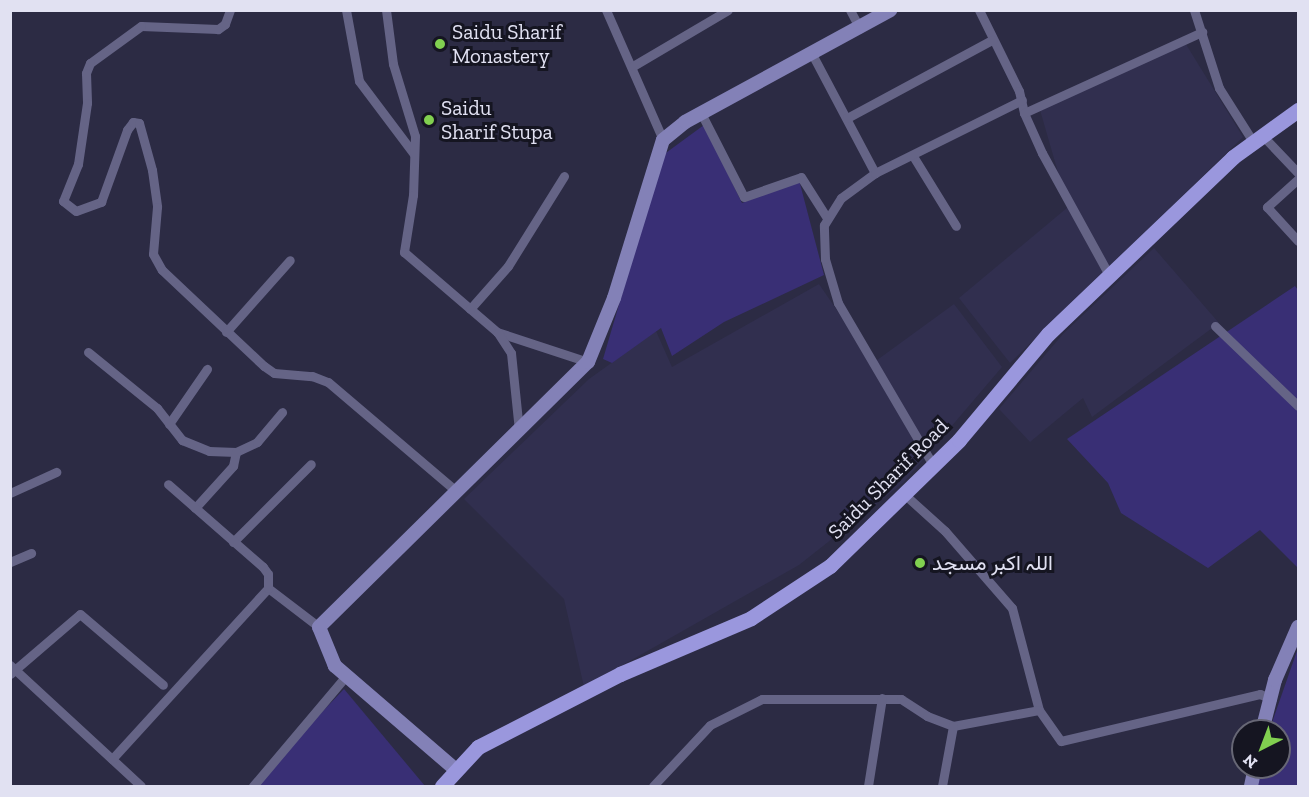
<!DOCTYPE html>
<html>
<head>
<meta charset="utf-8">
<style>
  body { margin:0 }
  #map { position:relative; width:1309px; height:797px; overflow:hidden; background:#2c2b44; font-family:"Zilla Slab",Vazirmatn,serif }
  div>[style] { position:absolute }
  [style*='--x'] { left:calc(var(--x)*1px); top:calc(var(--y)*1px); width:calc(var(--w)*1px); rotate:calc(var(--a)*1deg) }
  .built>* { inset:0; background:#312f4f }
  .green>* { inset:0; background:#392f75 }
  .street>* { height:9px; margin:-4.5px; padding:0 4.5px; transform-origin:4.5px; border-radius:4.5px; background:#656486 }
  .secondary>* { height:14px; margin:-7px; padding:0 7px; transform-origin:7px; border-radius:7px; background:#8381b7 }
  .primary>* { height:15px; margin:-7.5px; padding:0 7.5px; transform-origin:7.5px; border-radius:7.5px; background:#9a97dd }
  .dots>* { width:16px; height:16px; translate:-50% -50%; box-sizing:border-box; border:3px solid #151521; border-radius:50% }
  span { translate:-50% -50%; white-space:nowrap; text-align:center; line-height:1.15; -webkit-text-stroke:6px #151521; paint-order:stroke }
  .poi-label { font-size:21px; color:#e1e1f2 }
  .left { translate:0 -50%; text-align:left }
  .street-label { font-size:21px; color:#e1e1f2 }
  .frame { position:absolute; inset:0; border:12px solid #e1e1f2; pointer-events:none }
  .north { position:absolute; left:1231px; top:719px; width:60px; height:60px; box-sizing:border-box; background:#151521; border:2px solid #676775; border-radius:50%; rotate:222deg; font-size:16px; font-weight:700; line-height:24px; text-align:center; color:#e1e1f2 }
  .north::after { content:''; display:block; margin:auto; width:21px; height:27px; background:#81d050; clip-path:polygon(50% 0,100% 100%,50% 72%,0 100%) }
</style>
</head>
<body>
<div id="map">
  <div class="built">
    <i style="clip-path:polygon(1184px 41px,1243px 137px,1010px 363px,959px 298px,1068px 207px,1040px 110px)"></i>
    <i style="clip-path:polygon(1154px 248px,1219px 323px,1092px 417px,1083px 398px,1030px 442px,999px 409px,1063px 334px)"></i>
    <i style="clip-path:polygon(819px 284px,873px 363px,954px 304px,1002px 367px,904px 482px,799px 565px,584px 687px,564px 599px,464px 499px,589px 379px,656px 331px,672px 367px)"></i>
  </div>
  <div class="green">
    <i style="clip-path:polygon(704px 125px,742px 203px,799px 180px,824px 275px,724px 322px,672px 356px,661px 328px,612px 363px,603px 359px,663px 155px)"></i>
    <i style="clip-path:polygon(1295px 286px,1298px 290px,1298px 568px,1260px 530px,1208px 568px,1121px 513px,1108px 483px,1067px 439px)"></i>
    <i style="clip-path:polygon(1298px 648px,1298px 786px,1251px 786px,1257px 767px,1279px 767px,1279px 731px,1269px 731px)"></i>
    <i style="clip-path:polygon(344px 689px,425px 786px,258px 786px,255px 782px)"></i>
  </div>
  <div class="street">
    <i style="--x:230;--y:10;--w:15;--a:110"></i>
    <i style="--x:225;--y:24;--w:9;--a:144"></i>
    <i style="--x:218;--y:29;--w:77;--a:-177.8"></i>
    <i style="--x:141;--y:26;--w:63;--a:144"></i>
    <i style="--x:90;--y:63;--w:11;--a:112"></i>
    <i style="--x:86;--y:73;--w:30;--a:88"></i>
    <i style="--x:87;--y:103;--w:62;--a:98.4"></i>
    <i style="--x:78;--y:164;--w:40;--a:112"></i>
    <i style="--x:63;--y:201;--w:16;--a:38"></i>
    <i style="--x:76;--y:211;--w:27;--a:-20"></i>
    <i style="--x:101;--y:202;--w:77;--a:-70.1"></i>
    <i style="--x:127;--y:130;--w:10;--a:-53"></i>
    <i style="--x:133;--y:122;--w:6;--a:9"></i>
    <i style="--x:139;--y:123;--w:49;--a:74.5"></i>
    <i style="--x:152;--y:170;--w:37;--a:82"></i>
    <i style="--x:157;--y:207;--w:47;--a:94.9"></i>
    <i style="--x:153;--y:254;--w:18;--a:61"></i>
    <i style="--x:162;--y:270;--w:140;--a:43.3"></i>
    <i style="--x:264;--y:366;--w:12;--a:35"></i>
    <i style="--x:274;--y:373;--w:38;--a:5"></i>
    <i style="--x:312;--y:376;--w:17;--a:21"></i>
    <i style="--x:328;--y:382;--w:167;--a:40.4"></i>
    <i style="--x:346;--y:10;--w:72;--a:79.6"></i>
    <i style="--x:359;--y:81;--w:91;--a:53"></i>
    <i style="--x:386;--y:10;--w:54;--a:82.6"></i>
    <i style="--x:393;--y:64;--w:75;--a:73"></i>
    <i style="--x:415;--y:136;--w:59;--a:91.9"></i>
    <i style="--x:413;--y:195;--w:58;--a:99"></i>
    <i style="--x:404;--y:252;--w:123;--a:40.7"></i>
    <i style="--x:497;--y:332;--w:96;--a:18.2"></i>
    <i style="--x:606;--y:10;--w:142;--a:66.3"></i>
    <i style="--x:850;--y:10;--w:21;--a:62"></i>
    <i style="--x:979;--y:10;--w:90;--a:63.7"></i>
    <i style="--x:1019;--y:91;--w:23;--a:77"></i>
    <i style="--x:1024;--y:113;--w:44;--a:65.8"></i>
    <i style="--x:1042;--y:153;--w:139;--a:61.2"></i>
    <i style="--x:1194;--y:10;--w:82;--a:72.2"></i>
    <i style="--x:1219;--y:88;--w:62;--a:57.6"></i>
    <i style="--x:812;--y:54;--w:135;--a:62.1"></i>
    <i style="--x:633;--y:66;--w:110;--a:-30.5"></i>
    <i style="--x:701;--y:113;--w:94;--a:62.9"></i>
    <i style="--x:744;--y:197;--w:60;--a:-19.3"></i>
    <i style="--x:801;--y:177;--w:49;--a:57.6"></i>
    <i style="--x:1024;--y:113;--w:196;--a:-24.5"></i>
    <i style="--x:847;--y:118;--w:165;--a:-28.3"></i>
    <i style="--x:1261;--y:134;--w:54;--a:46.5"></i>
    <i style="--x:913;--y:156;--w:82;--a:58.4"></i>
    <i style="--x:1298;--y:179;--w:42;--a:137.9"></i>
    <i style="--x:1267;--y:207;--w:46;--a:47.6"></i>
    <i style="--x:470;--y:309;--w:57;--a:-48.5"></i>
    <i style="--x:508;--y:266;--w:106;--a:-58.1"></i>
    <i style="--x:1215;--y:326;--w:115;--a:43.9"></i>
    <i style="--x:226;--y:332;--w:96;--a:-48.4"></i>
    <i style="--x:498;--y:333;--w:24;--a:57"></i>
    <i style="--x:511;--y:353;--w:77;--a:84.1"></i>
    <i style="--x:88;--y:352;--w:89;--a:39.1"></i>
    <i style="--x:157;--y:408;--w:41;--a:52"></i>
    <i style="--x:182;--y:440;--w:29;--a:22"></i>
    <i style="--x:209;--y:451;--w:27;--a:2"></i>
    <i style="--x:236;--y:452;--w:23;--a:-25"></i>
    <i style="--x:257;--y:442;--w:39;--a:-50"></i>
    <i style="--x:169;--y:424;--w:67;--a:-55.4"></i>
    <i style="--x:933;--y:465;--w:188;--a:-120.4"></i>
    <i style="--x:838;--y:303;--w:46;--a:-106.5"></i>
    <i style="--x:825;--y:259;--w:34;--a:-92"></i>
    <i style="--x:824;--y:225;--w:32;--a:-58"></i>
    <i style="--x:841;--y:198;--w:42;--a:-36.3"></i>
    <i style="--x:875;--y:173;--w:164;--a:-26.4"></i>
    <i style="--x:10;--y:493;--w:51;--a:-24.5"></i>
    <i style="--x:904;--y:494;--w:55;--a:42.1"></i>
    <i style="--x:945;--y:531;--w:102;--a:49"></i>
    <i style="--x:1012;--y:608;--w:106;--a:75.2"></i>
    <i style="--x:1039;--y:710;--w:38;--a:55"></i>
    <i style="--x:1061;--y:741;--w:204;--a:-13.3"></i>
    <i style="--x:1260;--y:694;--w:13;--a:23"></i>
    <i style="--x:195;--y:508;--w:57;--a:-47.9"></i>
    <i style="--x:233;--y:466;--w:14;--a:-78"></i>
    <i style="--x:233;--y:542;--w:110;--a:-45"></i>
    <i style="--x:10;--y:562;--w:23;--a:-23"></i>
    <i style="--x:268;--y:588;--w:64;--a:37.4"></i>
    <i style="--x:10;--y:665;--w:178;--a:42.7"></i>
    <i style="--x:10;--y:674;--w:92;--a:-40.6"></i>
    <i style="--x:80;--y:614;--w:109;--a:40.5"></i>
    <i style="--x:112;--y:759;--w:231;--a:-47.6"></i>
    <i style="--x:268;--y:588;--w:14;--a:-90"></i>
    <i style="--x:268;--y:574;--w:9;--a:-126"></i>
    <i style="--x:263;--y:567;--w:126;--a:-138.9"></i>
    <i style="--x:253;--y:786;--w:143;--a:-49.8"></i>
    <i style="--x:653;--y:786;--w:83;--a:-46.9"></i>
    <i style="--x:710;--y:725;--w:58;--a:-26.6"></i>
    <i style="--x:762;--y:699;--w:139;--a:0"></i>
    <i style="--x:901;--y:699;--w:31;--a:33"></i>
    <i style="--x:927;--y:716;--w:28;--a:21"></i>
    <i style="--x:953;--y:726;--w:87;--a:-10.5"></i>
    <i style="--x:868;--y:786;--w:89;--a:-81"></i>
    <i style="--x:942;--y:786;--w:61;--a:-79.6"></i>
  </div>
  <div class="secondary">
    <i style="--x:1262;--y:731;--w:53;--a:-75.7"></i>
    <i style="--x:1275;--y:680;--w:58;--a:-66.5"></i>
    <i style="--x:456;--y:770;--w:160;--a:-139.3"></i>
    <i style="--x:335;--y:666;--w:42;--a:-112.3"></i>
    <i style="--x:319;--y:627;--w:378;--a:-44.6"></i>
    <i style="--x:588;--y:362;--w:69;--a:-67.9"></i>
    <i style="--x:614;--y:298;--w:165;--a:-72.8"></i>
    <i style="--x:663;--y:140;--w:28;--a:-39"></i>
    <i style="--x:685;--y:122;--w:234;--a:-28.6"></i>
    <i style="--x:1251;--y:786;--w:19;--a:-78"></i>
  </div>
  <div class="primary">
    <i style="--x:442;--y:786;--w:53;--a:-47.3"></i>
    <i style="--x:478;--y:747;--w:160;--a:-27.2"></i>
    <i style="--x:620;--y:674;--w:142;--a:-23.1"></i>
    <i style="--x:751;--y:618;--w:95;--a:-33.4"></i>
    <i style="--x:830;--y:566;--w:180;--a:-44.3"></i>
    <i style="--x:959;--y:440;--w:138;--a:-50"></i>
    <i style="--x:1048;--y:334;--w:256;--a:-43.7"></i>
    <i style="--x:1233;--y:157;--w:80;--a:-35.9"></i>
  </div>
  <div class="dots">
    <i style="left:440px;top:44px;background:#81d050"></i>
    <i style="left:429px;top:120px;background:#81d050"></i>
    <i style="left:920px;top:563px;background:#81d050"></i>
  </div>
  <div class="poi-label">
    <span class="left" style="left:452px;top:44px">Saidu Sharif<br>Monastery</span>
    <span class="left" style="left:441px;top:120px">Saidu<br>Sharif Stupa</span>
    <span class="left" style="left:932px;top:563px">اللہ اکبر مسجد</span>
  </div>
  <div class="street-label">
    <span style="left:888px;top:479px;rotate:-45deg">Saidu Sharif Road</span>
  </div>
  <div class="frame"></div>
  <div class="north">N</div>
</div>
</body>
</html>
